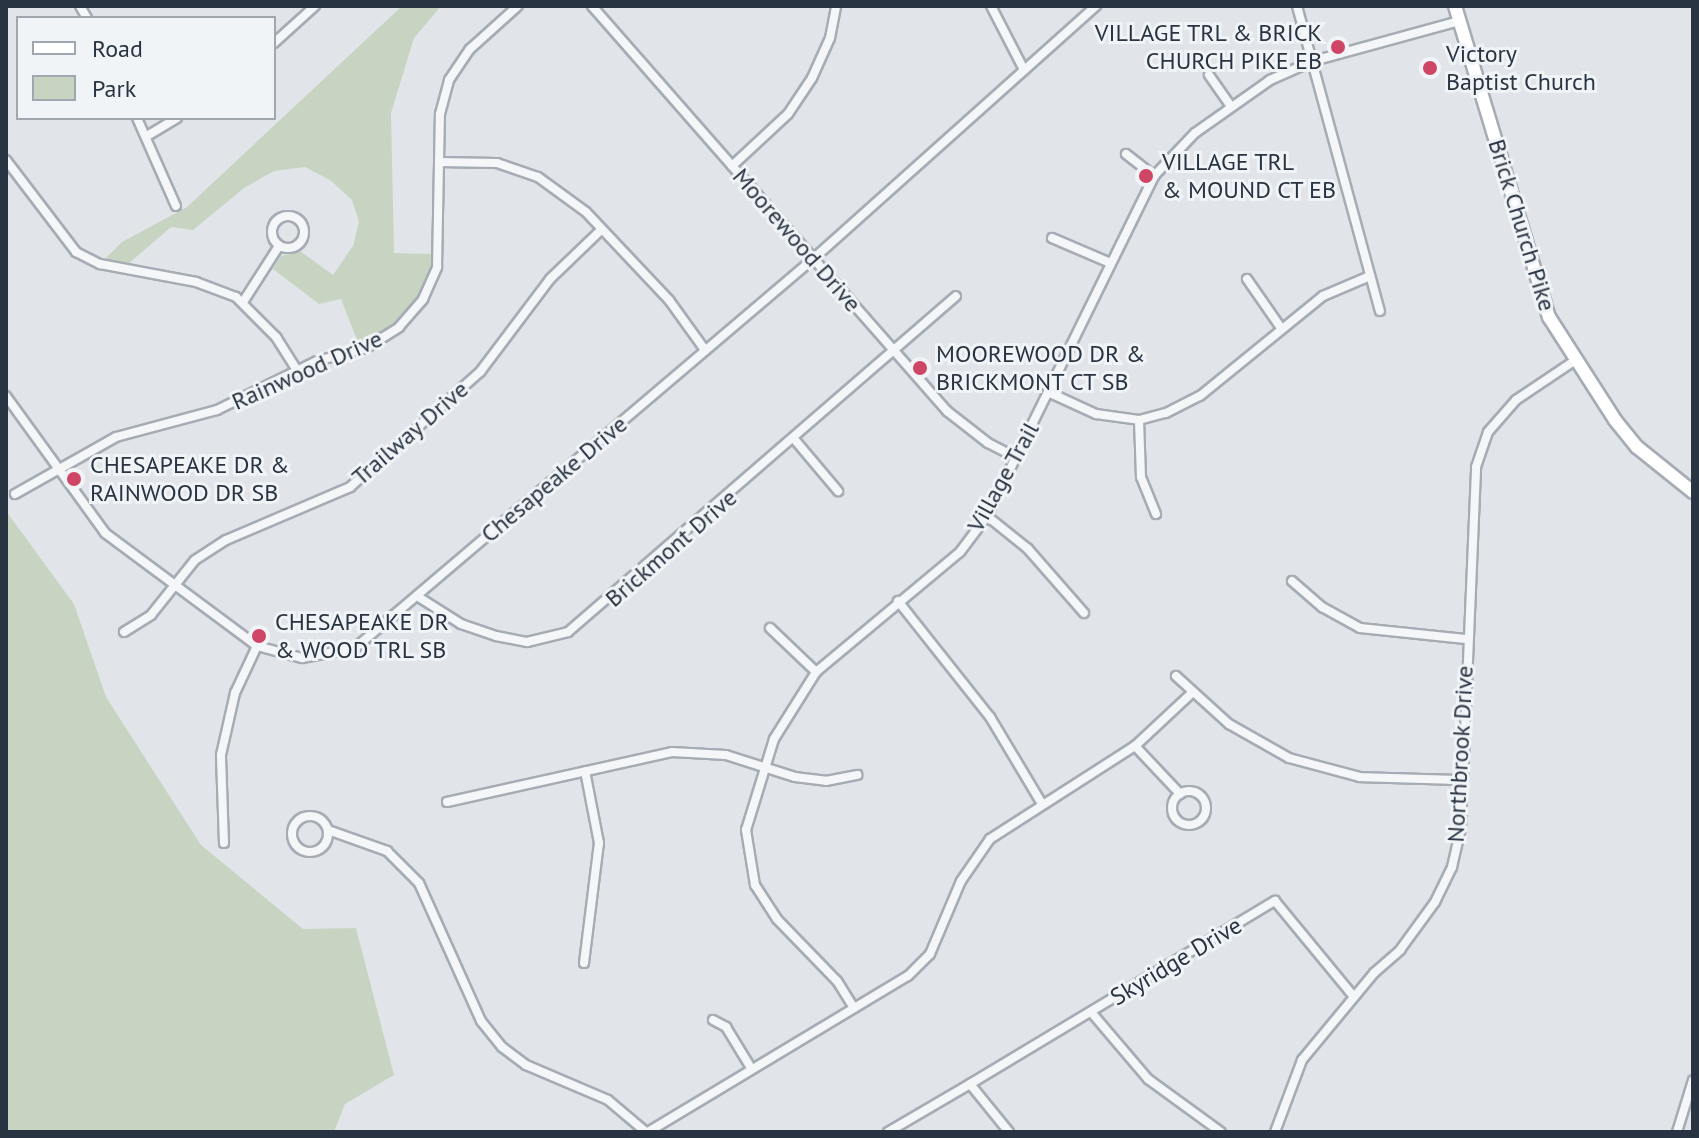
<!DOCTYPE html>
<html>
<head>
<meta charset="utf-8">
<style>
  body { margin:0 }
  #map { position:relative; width:1699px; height:1138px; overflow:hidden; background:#e1e5ea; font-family:"PT Sans",sans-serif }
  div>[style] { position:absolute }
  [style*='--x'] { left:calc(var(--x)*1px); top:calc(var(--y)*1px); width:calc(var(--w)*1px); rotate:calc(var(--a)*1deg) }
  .green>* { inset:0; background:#c8d4c2 }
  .roads { filter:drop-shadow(2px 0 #a6acb4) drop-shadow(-2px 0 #a6acb4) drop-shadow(0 2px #a6acb4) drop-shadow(0 -2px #a6acb4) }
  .street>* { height:8px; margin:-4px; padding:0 4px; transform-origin:4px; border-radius:4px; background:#f4f6f8 }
  .street>.ring { margin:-4px; padding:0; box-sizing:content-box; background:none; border:8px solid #f4f6f8; border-radius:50% }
  .secondary>* { height:12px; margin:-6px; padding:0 6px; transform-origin:6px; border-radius:6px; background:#fff }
  .dots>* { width:22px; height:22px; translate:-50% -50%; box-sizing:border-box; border:4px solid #f1f4f7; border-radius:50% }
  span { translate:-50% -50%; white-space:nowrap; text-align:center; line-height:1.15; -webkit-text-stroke:6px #f1f4f7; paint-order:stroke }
  .poi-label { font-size:24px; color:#293442 }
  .right { translate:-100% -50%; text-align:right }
  .left { translate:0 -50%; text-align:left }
  .street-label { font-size:24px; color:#293442 }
  .frame { position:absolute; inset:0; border:8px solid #293442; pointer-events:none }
  .legend { position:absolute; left:16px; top:16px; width:260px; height:104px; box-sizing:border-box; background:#f1f4f7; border:2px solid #a1a7af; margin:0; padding:10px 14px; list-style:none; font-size:24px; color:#293442 }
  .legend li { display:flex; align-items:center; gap:16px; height:40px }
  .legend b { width:40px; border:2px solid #a1a7af }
</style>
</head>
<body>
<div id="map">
  <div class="green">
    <i style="clip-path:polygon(402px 6px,441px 6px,414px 38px,391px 113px,394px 253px,432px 254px,433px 263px,417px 302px,398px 323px,359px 345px,341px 299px,319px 304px,273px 269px,281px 256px,300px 251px,333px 275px,353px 246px,359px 222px,352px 200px,330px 180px,305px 167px,274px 171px,244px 188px,193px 230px,171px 227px,127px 265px,105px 259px,122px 242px,187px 207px)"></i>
    <i style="clip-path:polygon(6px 511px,74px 604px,106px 697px,201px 845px,303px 929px,356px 928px,394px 1075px,345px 1104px,334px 1132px,6px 1132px)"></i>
  </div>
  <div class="roads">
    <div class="street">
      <i style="--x:80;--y:6;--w:14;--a:60"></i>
      <i style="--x:592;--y:6;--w:539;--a:48.76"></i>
      <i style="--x:947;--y:411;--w:52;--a:38"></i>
      <i style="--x:988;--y:443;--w:33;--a:27"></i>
      <i style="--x:991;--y:6;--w:72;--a:62.7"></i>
      <i style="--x:1297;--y:6;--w:316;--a:74.8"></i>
      <i style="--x:274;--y:43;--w:55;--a:-42.1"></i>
      <i style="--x:1209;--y:75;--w:38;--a:55"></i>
      <i style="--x:137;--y:118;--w:96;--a:66.1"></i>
      <i style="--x:147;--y:136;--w:35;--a:-31"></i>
      <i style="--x:1126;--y:154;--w:36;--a:38"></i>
      <i style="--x:6;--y:160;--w:116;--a:52.7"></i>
      <i style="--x:76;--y:252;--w:27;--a:27"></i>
      <i style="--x:100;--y:264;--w:98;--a:10.6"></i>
      <i style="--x:196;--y:282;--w:43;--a:20.6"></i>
      <i style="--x:236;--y:297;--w:57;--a:45"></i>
      <i style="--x:276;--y:337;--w:41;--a:57.8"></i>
      <i style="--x:439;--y:162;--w:58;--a:1"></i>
      <i style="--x:497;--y:163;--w:43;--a:18.9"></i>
      <i style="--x:538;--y:177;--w:59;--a:36.1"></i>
      <i style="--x:586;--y:212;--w:121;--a:46.7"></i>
      <i style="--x:669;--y:300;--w:62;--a:54.2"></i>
      <i style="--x:732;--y:166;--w:76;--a:-42.9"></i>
      <i style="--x:788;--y:114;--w:43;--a:-56.3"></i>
      <i style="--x:812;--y:78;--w:44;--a:-65.8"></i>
      <i style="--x:830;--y:38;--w:33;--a:-79"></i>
      <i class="ring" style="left:272px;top:216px;width:24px;height:24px"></i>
      <i style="--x:1052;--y:238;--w:61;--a:23.2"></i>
      <i style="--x:1247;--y:279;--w:60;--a:55.2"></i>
      <i style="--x:243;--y:302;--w:67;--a:-57.3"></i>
      <i style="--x:1048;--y:392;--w:53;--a:24.6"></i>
      <i style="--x:1096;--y:414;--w:43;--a:7.9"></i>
      <i style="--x:1139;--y:420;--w:28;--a:-15"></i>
      <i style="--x:1166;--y:413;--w:38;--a:-27"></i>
      <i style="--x:1200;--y:396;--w:159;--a:-39.1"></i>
      <i style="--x:1323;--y:296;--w:51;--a:-23.1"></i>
      <i style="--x:6;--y:396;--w:169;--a:54.1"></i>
      <i style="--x:105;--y:533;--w:189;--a:36.6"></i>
      <i style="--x:257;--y:646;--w:47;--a:14.9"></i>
      <i style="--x:302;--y:658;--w:54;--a:-10.7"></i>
      <i style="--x:355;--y:648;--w:601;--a:-40.34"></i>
      <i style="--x:813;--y:259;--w:380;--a:-41.8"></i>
      <i style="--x:1139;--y:420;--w:57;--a:88"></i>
      <i style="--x:1141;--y:477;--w:40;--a:68"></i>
      <i style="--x:795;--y:440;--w:67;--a:49.9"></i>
      <i style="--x:15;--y:494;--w:116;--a:-29.4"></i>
      <i style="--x:116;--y:437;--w:105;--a:-15"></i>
      <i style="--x:217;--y:410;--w:111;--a:-26.1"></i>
      <i style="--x:317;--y:361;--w:51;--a:-14.9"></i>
      <i style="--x:366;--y:348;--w:39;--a:-32"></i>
      <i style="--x:399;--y:327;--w:37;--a:-49"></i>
      <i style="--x:423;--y:299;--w:35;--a:-66"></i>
      <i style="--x:437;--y:267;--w:153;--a:-88.9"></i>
      <i style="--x:440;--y:114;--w:35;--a:-75"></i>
      <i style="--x:449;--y:80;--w:37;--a:-56"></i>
      <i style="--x:470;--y:49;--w:64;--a:-41.9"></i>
      <i style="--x:987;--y:516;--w:53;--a:38.8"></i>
      <i style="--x:1028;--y:549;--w:85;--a:48.8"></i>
      <i style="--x:1292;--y:581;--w:40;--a:41"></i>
      <i style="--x:1322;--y:607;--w:43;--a:28.9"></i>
      <i style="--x:1360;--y:628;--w:106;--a:6"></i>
      <i style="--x:417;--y:596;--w:52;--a:32.5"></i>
      <i style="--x:461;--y:624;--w:37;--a:19"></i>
      <i style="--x:496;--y:636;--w:32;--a:11"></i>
      <i style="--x:527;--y:642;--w:42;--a:-13.7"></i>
      <i style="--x:568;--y:632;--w:513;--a:-40.89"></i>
      <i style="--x:898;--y:601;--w:148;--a:51.6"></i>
      <i style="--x:990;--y:717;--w:101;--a:59.1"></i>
      <i style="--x:770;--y:628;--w:64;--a:43.7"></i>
      <i style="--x:124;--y:632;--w:32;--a:-32"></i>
      <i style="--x:151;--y:615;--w:70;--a:-51.3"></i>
      <i style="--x:195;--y:560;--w:37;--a:-33"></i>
      <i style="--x:226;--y:540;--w:135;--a:-23.1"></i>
      <i style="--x:350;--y:487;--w:174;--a:-41.5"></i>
      <i style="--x:480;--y:372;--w:116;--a:-53"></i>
      <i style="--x:550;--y:279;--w:72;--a:-43.9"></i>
      <i style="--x:1176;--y:676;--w:72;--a:42.2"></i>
      <i style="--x:1229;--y:724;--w:69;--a:29.5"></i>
      <i style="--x:1289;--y:758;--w:73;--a:15"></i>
      <i style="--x:1360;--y:777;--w:103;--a:1.7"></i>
      <i style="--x:1135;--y:746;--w:66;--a:46.8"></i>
      <i class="ring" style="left:1172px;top:791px;width:26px;height:26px"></i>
      <i style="--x:447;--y:802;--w:230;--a:-12.5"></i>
      <i style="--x:672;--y:752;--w:54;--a:3.2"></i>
      <i style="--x:726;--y:755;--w:72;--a:17.7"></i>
      <i style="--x:795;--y:777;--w:31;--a:7"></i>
      <i style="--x:826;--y:781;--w:32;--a:-11"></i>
      <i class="ring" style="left:292px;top:816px;width:28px;height:28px"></i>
      <i style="--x:328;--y:830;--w:63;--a:19.6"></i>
      <i style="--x:387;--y:851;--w:45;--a:45"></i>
      <i style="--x:419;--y:883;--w:151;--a:65.8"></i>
      <i style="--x:481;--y:1021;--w:33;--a:51"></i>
      <i style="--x:502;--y:1047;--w:30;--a:37"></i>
      <i style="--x:526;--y:1065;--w:89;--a:23.1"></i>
      <i style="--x:608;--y:1100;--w:50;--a:40.1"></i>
      <i style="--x:224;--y:843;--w:88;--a:-92"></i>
      <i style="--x:221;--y:755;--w:64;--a:-77.3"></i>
      <i style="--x:235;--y:693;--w:52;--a:-64.9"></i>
      <i style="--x:584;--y:963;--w:121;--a:-82.9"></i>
      <i style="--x:599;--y:843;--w:73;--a:-101"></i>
      <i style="--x:854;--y:1008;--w:32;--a:-122"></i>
      <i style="--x:837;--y:981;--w:86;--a:-134.1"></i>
      <i style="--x:777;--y:919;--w:40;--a:-122.9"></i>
      <i style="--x:755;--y:885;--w:56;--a:-99.3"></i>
      <i style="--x:746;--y:830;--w:95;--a:-72.9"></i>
      <i style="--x:774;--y:739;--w:79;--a:-57.9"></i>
      <i style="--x:816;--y:672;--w:187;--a:-39.8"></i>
      <i style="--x:960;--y:552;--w:45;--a:-53.1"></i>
      <i style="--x:987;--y:516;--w:379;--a:-63.8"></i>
      <i style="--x:1154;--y:176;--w:59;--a:-46.4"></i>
      <i style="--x:1195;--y:133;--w:92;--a:-35.2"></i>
      <i style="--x:1270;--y:80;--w:47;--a:-23.8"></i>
      <i style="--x:1313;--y:61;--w:151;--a:-15.3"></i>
      <i style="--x:1091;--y:1012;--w:88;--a:49.6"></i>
      <i style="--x:1148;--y:1079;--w:90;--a:36"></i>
      <i style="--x:713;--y:1020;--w:15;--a:28"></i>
      <i style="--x:726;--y:1027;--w:48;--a:58.6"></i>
      <i style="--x:970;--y:1084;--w:356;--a:-31"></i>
      <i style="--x:1275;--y:901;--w:124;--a:50.5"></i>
      <i style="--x:648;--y:1132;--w:303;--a:-31"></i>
      <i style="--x:908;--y:976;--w:31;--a:-45"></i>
      <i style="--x:930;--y:954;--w:79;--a:-67"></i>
      <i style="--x:961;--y:881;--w:51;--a:-55.4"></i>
      <i style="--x:990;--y:839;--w:172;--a:-32.7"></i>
      <i style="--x:1135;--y:746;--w:79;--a:-43"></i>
      <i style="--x:888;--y:1132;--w:95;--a:-30.3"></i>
      <i style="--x:970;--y:1084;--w:62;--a:50.9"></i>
      <i style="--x:1275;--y:1132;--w:77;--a:-69.4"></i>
      <i style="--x:1302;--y:1060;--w:113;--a:-50.4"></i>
      <i style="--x:1374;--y:973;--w:35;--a:-41"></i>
      <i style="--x:1400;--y:950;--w:59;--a:-53.9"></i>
      <i style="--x:1435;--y:902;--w:39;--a:-64"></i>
      <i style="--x:1452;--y:867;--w:40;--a:-77"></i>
      <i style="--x:1461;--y:828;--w:361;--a:-87.6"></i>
      <i style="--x:1476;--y:467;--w:37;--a:-71"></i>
      <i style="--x:1488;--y:432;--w:43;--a:-48.8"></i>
      <i style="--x:1516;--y:400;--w:70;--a:-33.9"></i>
      <i style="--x:1677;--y:1132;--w:54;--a:-72.9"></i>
    </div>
    <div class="secondary">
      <i style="--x:1455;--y:6;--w:325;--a:73.2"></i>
      <i style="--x:1549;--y:317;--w:122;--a:57.3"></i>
      <i style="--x:1615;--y:420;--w:35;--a:51"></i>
      <i style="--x:1637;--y:447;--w:72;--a:38.8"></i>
    </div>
  </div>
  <div class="dots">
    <i style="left:1338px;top:47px;background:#cf4565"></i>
    <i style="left:1430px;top:68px;background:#cf4565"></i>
    <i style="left:1146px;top:176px;background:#cf4565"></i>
    <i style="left:920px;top:368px;background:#cf4565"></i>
    <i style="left:74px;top:479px;background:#cf4565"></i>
    <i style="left:259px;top:636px;background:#cf4565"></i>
  </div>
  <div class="poi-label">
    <span class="right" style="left:1322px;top:47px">VILLAGE TRL &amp; BRICK<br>CHURCH PIKE EB</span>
    <span class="left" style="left:1446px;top:68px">Victory<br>Baptist Church</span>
    <span class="left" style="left:1162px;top:176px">VILLAGE TRL<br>&amp; MOUND CT EB</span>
    <span class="left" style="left:936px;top:368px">MOOREWOOD DR &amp;<br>BRICKMONT CT SB</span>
    <span class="left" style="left:90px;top:479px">CHESAPEAKE DR &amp;<br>RAINWOOD DR SB</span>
    <span class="left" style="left:275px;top:636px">CHESAPEAKE DR<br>&amp; WOOD TRL SB</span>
  </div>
  <div class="street-label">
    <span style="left:1522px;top:225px;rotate:73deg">Brick Church Pike</span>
    <span style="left:797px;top:240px;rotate:49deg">Moorewood Drive</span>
    <span style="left:307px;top:370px;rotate:-24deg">Rainwood Drive</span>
    <span style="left:410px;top:433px;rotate:-41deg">Trailway Drive</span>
    <span style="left:1003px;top:477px;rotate:-61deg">Village Trail</span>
    <span style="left:554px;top:479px;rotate:-40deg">Chesapeake Drive</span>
    <span style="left:671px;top:548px;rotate:-41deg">Brickmont Drive</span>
    <span style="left:1460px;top:754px;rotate:-87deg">Northbrook Drive</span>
    <span style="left:1176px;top:961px;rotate:-31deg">Skyridge Drive</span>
  </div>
  <div class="frame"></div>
  <ul class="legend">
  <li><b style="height:10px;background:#fff"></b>Road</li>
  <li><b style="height:22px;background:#c8d4c2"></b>Park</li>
  </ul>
</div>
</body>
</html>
